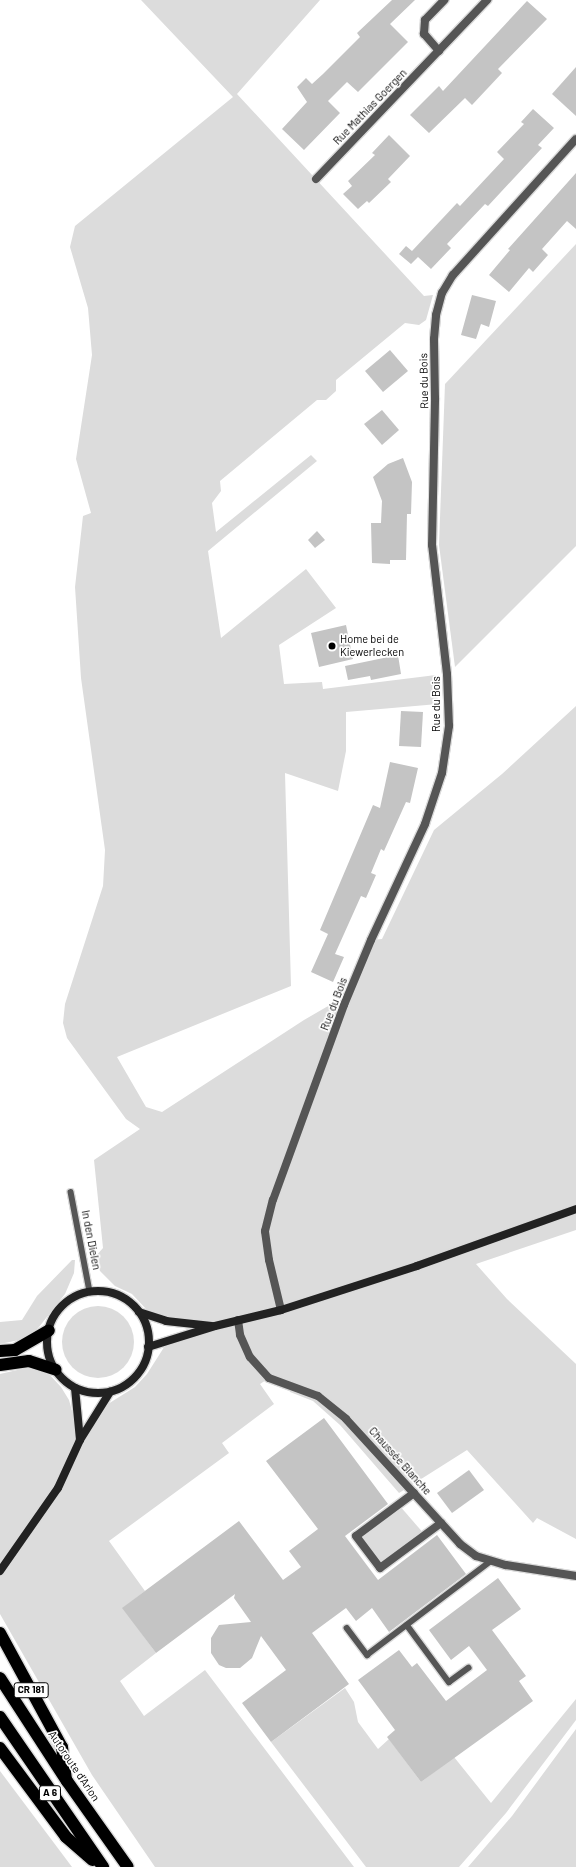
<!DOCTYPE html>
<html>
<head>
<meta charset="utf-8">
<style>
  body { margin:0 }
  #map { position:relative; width:576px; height:1867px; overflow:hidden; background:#fff; font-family:Barlow,sans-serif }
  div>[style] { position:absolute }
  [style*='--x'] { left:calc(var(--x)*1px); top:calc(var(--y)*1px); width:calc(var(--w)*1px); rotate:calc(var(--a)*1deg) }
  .green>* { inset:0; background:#dcdcdc }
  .round { border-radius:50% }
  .building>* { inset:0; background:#c4c4c4 }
  .roads { filter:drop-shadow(1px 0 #dbdbdb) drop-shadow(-1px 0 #dbdbdb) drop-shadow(0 1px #dbdbdb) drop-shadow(0 -1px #dbdbdb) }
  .service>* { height:5.5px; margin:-2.75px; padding:0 2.75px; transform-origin:2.75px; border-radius:2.75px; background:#555 }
  .minor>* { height:8px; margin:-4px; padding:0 4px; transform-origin:4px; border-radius:4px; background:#555 }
  .secondary>* { height:8px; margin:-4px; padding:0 4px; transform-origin:4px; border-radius:4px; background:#222 }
  .secondary>.ring { margin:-4px; padding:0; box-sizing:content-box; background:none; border:8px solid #222; border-radius:50% }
  .motorway>* { height:12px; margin:-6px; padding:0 6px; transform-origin:6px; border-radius:6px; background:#000 }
  .dots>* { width:11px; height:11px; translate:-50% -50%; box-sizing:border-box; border:2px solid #fff; border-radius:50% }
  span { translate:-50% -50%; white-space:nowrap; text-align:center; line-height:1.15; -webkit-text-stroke:3.5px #fff; paint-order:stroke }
  .shield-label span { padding:1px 3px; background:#fff; border:1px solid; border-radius:3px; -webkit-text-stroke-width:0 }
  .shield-label { font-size:10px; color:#000; font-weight:700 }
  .street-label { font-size:11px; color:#000 }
  .poi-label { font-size:11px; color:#000 }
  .left { translate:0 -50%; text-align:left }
</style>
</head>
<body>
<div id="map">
  <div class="green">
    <i style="clip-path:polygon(141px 0,320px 0,237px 94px,424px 296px,433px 295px,426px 320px,419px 325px,405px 323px,336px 380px,336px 391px,326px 400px,317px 400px,220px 481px,221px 491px,212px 503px,216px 532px,311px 455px,317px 461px,208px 551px,221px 638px,306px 569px,336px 608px,279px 645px,284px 684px,322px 682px,323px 689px,436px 675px,438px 704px,346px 712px,346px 751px,338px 791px,285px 773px,291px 986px,117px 1057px,146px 1107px,162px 1112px,304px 1020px,335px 1002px,344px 1004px,371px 940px,382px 939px,434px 830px,502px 774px,576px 706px,576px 1230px,476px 1264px,507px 1299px,576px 1364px,576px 1539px,537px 1518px,533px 1523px,467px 1450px,399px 1493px,340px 1425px,313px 1401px,290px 1392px,289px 1384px,269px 1378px,260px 1384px,274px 1404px,222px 1443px,229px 1453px,109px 1541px,145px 1591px,123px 1608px,156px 1653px,120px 1681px,144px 1716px,205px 1670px,354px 1867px,155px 1867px,92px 1775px,0 1614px,0 1374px,30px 1367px,49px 1374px,61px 1387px,69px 1400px,80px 1440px,108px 1404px,135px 1387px,147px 1374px,168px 1341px,214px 1326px,166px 1321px,146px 1309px,132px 1294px,115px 1286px,100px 1271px,95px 1257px,103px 1248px,94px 1160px,140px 1129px,126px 1119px,67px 1038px,63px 1023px,65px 1004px,103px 886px,105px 850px,81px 678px,75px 587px,83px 516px,91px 513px,76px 459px,92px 355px,88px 308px,70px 247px,75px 226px,233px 97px)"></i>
    <i style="clip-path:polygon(576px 244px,576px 546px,455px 667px,439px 545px,445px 384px)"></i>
    <i style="clip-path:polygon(72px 1260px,75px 1260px,74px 1273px,65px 1294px,39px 1327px,28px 1338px,0 1344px,0 1322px,22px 1320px,37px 1296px)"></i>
    <i class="round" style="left:62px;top:1306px;width:72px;height:72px"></i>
    <i style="clip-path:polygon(399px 1505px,425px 1535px,380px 1568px,356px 1536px)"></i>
    <i style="clip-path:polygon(345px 1688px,354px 1702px,358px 1722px,378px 1749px,389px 1739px,421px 1782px,454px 1757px,491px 1803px,576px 1699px,576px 1720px,506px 1813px,459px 1867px,366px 1867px,271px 1742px)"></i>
    <i style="clip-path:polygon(576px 1729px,576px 1867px,468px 1867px,512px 1816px)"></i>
    <i style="clip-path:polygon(0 1771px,72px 1867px,0 1867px)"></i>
  </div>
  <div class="building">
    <i style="clip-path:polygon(392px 0,415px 0,390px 24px,408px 42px,358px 92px,347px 82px,328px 101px,340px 113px,304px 150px,282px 129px,307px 102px,297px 87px,306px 78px,312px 84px,323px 74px,360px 37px,357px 33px)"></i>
    <i style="clip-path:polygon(527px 1px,547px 19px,498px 69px,502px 73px,472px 105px,465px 98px,429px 133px,410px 115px,439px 86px,443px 91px)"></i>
    <i style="clip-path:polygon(576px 67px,576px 116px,552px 94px)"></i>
    <i style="clip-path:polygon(533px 109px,554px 128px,538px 145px,542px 148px,488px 206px,485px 204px,447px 244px,451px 248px,431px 269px,418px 257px,411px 264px,399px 254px,406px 246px,412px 251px,457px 203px,460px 206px,504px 159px,497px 152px,524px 124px,521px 122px)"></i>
    <i style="clip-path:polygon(389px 135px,410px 156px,388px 179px,391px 182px,369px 203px,367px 201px,358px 209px,343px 194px,352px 186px,348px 181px,375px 155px,372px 153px)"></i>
    <i style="clip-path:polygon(576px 173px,576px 229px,567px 221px,542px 249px,548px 255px,533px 272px,529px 268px,509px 292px,489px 275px,510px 250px,508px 249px)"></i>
    <i style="clip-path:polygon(472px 295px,496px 301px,489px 327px,481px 324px,476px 339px,461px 335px)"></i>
    <i style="clip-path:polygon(390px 350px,408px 371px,383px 392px,365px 371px)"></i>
    <i style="clip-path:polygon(382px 410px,399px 430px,382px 445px,364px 424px)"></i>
    <i style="clip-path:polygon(403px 458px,412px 482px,411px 514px,407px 514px,406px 560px,390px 560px,390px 564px,372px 563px,371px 523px,381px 523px,382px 501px,373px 477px,388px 464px)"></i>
    <i style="clip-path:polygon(317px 531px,325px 540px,315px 548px,308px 540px)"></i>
    <i style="clip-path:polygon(346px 625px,353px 659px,319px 667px,311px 633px)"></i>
    <i style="clip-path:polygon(398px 655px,401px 674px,371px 680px,370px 676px,348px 680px,345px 666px)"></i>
    <i style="clip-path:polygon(401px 711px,423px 712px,421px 747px,399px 746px)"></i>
    <i style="clip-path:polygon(390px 762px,418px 768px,410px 803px,406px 802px,384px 851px,381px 849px,371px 873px,376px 875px,366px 898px,361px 896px,335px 954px,344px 957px,333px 982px,311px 972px,328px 934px,320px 930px,373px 805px,380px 808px)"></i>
    <i style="clip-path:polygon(324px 1418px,388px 1504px,345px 1536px,378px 1580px,437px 1535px,466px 1574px,389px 1632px,372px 1608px,356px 1621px,346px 1608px,312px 1633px,349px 1684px,271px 1742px,242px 1703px,286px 1670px,261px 1636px,252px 1658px,240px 1668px,226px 1668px,219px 1665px,211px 1653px,211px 1638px,219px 1625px,251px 1622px,234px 1598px,235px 1594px,156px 1653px,122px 1608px,239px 1521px,283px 1580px,301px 1567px,289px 1551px,318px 1529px,266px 1461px)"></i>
    <i style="clip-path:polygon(469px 1470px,484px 1490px,452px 1513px,437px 1493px)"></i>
    <i style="clip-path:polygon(498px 1578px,521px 1609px,492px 1630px,526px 1676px,519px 1681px,533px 1701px,421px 1782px,387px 1737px,395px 1730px,358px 1680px,399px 1650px,412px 1667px,417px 1663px,446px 1701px,487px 1670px,469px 1646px,451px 1660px,429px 1630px)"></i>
  </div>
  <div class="roads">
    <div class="service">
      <i style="--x:71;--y:1192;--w:102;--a:79.2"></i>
      <i style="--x:407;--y:1625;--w:71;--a:53.6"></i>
      <i style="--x:449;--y:1682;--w:24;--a:-36"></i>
      <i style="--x:347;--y:1628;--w:34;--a:53"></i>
      <i style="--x:367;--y:1655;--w:156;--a:-37.2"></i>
    </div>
    <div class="minor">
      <i style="--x:439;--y:51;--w:23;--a:-131"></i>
      <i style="--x:424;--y:34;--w:14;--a:-86"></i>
      <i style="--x:425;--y:20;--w:28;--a:-46"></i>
      <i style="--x:316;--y:179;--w:248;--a:-46.3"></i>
      <i style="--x:281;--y:1310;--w:51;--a:-103.5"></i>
      <i style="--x:269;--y:1260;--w:29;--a:-98"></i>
      <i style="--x:265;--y:1231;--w:32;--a:-76"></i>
      <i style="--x:273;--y:1200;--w:208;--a:-70"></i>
      <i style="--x:344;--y:1005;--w:70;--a:-67.4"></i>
      <i style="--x:371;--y:940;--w:128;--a:-65"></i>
      <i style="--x:425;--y:824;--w:54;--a:-71.6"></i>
      <i style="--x:442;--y:773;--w:48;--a:-81.5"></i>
      <i style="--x:449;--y:726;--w:52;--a:-92.2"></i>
      <i style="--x:447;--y:674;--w:130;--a:-96.6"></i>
      <i style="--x:432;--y:545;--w:147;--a:-88.8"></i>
      <i style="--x:435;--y:398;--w:59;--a:-91"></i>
      <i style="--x:434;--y:339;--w:24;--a:-85"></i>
      <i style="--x:436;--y:315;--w:23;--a:-75"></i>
      <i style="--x:442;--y:293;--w:21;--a:-59"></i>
      <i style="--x:453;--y:275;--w:183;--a:-47.9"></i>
      <i style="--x:238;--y:1320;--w:15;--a:82"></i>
      <i style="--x:240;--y:1335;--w:24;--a:66"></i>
      <i style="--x:250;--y:1357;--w:28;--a:48"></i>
      <i style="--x:269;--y:1378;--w:52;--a:20.2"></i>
      <i style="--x:318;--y:1396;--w:36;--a:39"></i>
      <i style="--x:346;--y:1419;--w:169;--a:47.6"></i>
      <i style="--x:460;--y:1544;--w:20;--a:37"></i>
      <i style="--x:476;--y:1556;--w:31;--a:17"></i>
      <i style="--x:506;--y:1565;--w:71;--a:8.9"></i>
      <i style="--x:414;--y:1493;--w:72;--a:143.4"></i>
      <i style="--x:356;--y:1536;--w:40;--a:53"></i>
      <i style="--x:380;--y:1568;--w:76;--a:-36.4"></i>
    </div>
    <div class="secondary">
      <i class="ring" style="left:47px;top:1291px;width:94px;height:94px"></i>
      <i style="--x:139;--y:1312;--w:28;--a:18"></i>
      <i style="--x:166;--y:1321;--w:46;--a:6.2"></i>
      <i style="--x:148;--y:1347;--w:70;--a:-17.4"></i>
      <i style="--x:215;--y:1326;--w:68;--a:-13.6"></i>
      <i style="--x:281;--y:1310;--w:143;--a:-17.9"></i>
      <i style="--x:417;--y:1266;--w:169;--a:-19.7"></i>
      <i style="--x:75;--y:1388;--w:52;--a:84.5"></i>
      <i style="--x:0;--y:1571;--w:101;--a:-55.1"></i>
      <i style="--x:58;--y:1488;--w:53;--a:-65.4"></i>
      <i style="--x:80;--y:1440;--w:57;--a:-58"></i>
    </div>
    <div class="motorway">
      <i style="--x:0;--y:1351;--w:15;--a:-4"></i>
      <i style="--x:15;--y:1350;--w:39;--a:-30"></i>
      <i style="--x:0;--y:1365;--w:29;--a:-8"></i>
      <i style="--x:29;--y:1361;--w:28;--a:18"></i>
      <i style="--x:0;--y:1633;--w:130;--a:61.5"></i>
      <i style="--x:62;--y:1747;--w:31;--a:83"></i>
      <i style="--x:0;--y:1678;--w:123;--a:57"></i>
      <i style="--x:67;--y:1781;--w:105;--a:54.7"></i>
      <i style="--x:0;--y:1717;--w:182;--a:55.5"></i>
      <i style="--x:0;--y:1748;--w:111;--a:53.4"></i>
      <i style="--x:66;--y:1837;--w:35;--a:41"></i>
    </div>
  </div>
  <div class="dots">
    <i style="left:332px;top:646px;background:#000"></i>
  </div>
  <div class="shield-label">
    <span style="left:31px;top:1690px">CR 181</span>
    <span style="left:50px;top:1793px">A 6</span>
  </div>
  <div class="street-label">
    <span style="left:370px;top:107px;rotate:-46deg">Rue Mathias Goergen</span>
    <span style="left:424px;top:381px;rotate:-91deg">Rue du Bois</span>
    <span style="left:436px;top:704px;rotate:-90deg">Rue du Bois</span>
    <span style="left:334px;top:1004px;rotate:-69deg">Rue du Bois</span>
    <span style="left:91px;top:1240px;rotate:79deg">In den Dielen</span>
    <span style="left:400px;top:1461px;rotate:48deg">Chaussée Blanche</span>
    <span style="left:74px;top:1766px;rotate:56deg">Autoroute d'Arlon</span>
  </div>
  <div class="poi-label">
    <span class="left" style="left:340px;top:646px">Home bei de<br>Kiewerlecken</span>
  </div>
</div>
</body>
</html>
